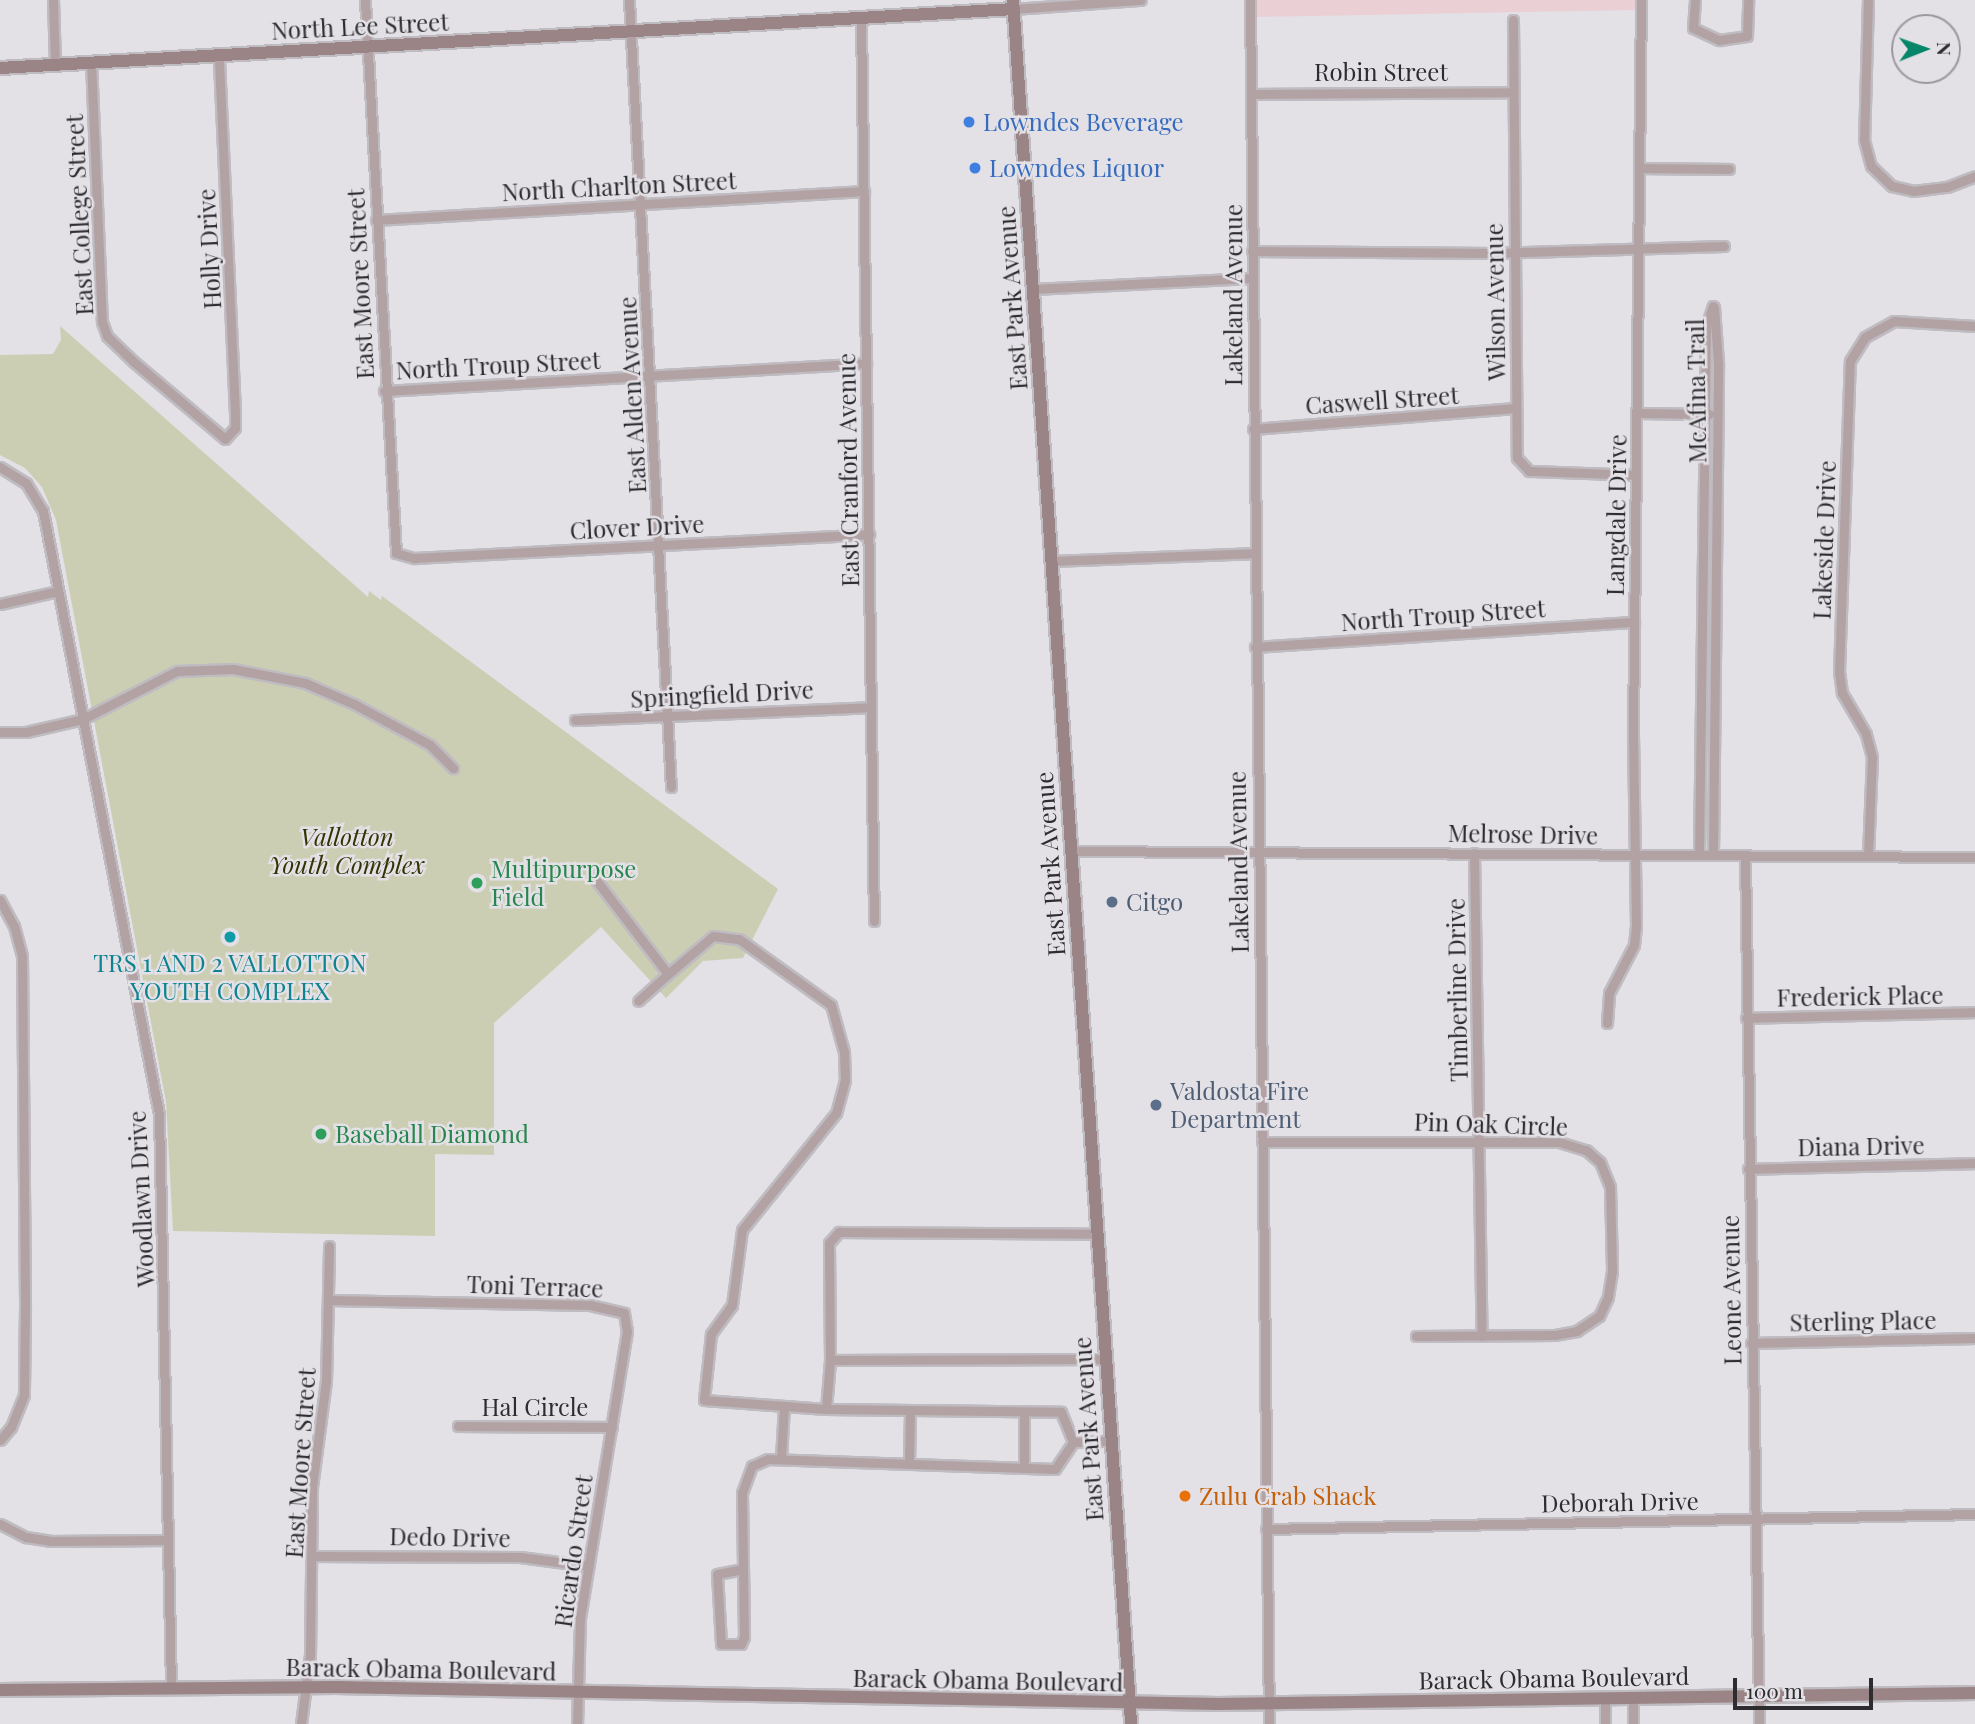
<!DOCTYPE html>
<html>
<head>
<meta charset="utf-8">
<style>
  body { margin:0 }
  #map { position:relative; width:1975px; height:1724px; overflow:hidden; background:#e3e0e6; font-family:"Playfair Display",serif }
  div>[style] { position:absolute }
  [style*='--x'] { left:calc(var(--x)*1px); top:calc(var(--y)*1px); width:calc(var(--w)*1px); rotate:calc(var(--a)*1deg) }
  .commercial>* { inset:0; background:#ead0d5 }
  .green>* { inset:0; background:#ccceb4 }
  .roads { filter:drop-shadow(2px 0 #bfbcc1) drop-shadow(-2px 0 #bfbcc1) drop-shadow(0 2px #bfbcc1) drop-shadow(0 -2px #bfbcc1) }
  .street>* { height:9px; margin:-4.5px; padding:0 4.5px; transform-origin:4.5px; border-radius:4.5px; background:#b2a2a4 }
  .secondary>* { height:12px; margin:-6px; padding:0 6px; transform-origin:6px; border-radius:6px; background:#9a8486 }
  .dots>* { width:19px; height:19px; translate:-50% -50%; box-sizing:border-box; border:4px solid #e3e0e6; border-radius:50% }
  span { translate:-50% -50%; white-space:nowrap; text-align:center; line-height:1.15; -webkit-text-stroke:5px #e3e0e6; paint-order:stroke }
  .street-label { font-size:24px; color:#2d2c2f }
  .shop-label { font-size:24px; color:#366cbe }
  .left { translate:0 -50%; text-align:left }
  .park-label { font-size:24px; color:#323300; font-style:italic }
  .leisure-label { font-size:24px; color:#27864d }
  .service-label { font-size:24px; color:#4e5e75 }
  .culture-label { font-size:24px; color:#0d838f }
  .food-label { font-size:24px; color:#c56008 }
  .north { position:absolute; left:1891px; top:14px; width:70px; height:70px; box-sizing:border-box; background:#e3e0e6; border:2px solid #9a989d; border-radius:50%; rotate:89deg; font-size:19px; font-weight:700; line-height:28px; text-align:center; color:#2d2c2f }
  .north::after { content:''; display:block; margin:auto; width:24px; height:32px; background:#058668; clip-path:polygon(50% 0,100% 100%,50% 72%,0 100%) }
  .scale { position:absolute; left:1733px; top:1678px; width:140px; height:32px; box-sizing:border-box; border:4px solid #2d2c2f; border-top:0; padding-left:9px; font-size:21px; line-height:24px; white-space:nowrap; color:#2d2c2f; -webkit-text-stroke:5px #e3e0e6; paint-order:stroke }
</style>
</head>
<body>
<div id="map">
  <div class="commercial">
    <i style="clip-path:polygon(1253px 0,1637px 0,1637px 10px,1253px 17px)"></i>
  </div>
  <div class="green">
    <i style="clip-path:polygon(60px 326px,368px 597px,369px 591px,381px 600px,382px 596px,778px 889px,743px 958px,703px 961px,666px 998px,601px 927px,494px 1023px,494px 1155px,435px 1154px,435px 1236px,173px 1231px,166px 1102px,56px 520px,42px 487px,25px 468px,0 455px,0 355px,53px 354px,61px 340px)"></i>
  </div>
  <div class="roads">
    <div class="street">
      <i style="--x:53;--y:0;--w:64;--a:88.2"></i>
      <i style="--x:365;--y:0;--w:554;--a:86.79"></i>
      <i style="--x:396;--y:553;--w:19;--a:16"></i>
      <i style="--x:414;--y:558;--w:456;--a:-3"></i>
      <i style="--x:629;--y:0;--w:788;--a:86.95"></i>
      <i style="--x:1250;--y:0;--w:1724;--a:89.37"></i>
      <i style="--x:1695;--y:0;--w:28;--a:94"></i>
      <i style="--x:1693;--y:28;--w:29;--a:25"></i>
      <i style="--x:1719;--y:40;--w:28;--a:-8"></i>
      <i style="--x:1747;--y:36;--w:36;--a:-88"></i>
      <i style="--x:1868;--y:0;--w:140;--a:91.6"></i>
      <i style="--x:1864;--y:140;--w:27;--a:75"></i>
      <i style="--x:1871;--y:166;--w:29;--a:44"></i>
      <i style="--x:1892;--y:186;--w:22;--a:13"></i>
      <i style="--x:1913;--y:191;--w:34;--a:-7"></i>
      <i style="--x:1947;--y:187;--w:30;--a:-21"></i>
      <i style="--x:1014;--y:9;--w:127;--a:-4.1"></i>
      <i style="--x:861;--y:18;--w:903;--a:89.18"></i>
      <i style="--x:1513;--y:20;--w:438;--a:89.5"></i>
      <i style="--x:1517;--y:458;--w:18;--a:47"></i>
      <i style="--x:1529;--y:471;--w:107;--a:2.1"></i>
      <i style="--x:91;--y:61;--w:261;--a:87.6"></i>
      <i style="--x:102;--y:322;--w:15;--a:70"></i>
      <i style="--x:107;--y:336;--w:37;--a:44"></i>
      <i style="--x:134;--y:362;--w:119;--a:40.2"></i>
      <i style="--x:225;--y:439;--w:15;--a:-48"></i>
      <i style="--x:235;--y:428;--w:15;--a:-90"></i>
      <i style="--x:235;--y:413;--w:358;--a:-92.6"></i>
      <i style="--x:1251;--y:94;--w:261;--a:-0.4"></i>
      <i style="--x:1639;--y:168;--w:90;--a:0.6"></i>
      <i style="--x:376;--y:220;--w:489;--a:-3.4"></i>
      <i style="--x:1252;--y:251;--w:240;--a:0.5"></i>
      <i style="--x:1492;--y:253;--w:232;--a:-1.7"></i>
      <i style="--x:1033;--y:289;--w:219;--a:-2.9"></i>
      <i style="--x:384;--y:391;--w:483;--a:-3.3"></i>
      <i style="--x:1637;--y:413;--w:72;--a:0.8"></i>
      <i style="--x:1253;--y:429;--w:263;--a:-4.6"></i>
      <i style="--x:0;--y:467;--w:31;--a:32"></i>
      <i style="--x:26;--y:483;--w:33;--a:59"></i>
      <i style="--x:43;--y:511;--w:614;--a:79.11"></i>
      <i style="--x:159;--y:1114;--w:574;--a:88.8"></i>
      <i style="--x:1050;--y:561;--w:204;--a:-2.2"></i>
      <i style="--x:0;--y:604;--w:59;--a:-12.6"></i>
      <i style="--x:1255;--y:647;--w:380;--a:-3.8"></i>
      <i style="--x:575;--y:720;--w:296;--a:-2.5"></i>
      <i style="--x:0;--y:732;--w:26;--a:0"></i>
      <i style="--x:26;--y:732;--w:58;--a:-12.8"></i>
      <i style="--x:83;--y:719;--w:106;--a:-27.1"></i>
      <i style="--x:177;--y:671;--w:56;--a:-2"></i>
      <i style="--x:233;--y:669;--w:73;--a:11"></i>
      <i style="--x:305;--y:683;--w:53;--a:23.2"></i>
      <i style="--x:354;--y:704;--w:86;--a:28.3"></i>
      <i style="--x:430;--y:745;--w:33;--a:45"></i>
      <i style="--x:1070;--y:851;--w:905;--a:0.38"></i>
      <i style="--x:1474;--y:853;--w:483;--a:89.1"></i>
      <i style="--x:1713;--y:854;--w:491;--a:-89.4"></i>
      <i style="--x:1718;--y:363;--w:56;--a:-94.1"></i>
      <i style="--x:1699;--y:855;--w:528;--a:-89.24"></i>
      <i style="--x:1706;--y:327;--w:22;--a:-72"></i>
      <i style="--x:1745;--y:856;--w:868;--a:89.08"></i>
      <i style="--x:1868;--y:856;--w:99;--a:-87.7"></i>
      <i style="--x:1872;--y:757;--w:24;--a:-105"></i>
      <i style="--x:1866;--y:734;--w:48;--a:-120.3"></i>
      <i style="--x:1842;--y:693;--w:21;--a:-98"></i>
      <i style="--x:1839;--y:672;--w:311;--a:-88"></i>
      <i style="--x:1850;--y:361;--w:28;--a:-58"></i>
      <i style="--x:1865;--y:337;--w:33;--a:-29"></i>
      <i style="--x:1894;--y:321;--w:81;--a:3.5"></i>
      <i style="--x:593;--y:876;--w:123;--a:52.6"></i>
      <i style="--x:668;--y:974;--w:40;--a:138"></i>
      <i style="--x:0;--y:900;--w:30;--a:62"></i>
      <i style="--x:14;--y:926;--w:31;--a:75"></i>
      <i style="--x:22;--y:956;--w:352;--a:89.5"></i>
      <i style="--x:25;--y:1308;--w:87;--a:90.7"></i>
      <i style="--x:24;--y:1395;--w:35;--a:112"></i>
      <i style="--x:11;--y:1427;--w:17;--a:130"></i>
      <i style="--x:668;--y:974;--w:59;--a:-40.2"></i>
      <i style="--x:713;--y:936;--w:26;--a:7"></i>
      <i style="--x:739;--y:939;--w:113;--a:35.7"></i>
      <i style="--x:831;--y:1005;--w:49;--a:74.5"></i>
      <i style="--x:844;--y:1052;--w:28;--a:88"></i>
      <i style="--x:845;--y:1080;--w:34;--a:105"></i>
      <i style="--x:836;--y:1113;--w:150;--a:128.8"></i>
      <i style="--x:742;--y:1230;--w:76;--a:97.6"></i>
      <i style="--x:732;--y:1305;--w:36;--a:126"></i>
      <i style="--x:711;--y:1334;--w:66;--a:96.1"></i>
      <i style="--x:704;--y:1400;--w:122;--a:4.2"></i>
      <i style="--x:826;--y:1409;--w:49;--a:-85.3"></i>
      <i style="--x:830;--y:1360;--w:274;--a:-0.2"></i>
      <i style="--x:1746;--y:1018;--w:229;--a:-1.5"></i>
      <i style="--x:1607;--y:1023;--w:30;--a:-86"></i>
      <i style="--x:1609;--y:993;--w:54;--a:-62.5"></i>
      <i style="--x:1634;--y:945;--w:19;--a:-84"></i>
      <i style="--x:1636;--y:926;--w:192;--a:-90.9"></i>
      <i style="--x:1633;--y:734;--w:734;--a:-89.38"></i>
      <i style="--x:1262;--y:1142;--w:297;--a:0"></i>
      <i style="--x:1559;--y:1142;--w:28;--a:17"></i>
      <i style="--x:1586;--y:1150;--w:18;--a:41"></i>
      <i style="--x:1600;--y:1162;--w:27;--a:68"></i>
      <i style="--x:1610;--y:1187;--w:84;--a:88.6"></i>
      <i style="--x:1612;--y:1271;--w:26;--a:99"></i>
      <i style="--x:1608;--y:1297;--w:21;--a:115"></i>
      <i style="--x:1599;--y:1316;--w:27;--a:146"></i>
      <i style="--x:1577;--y:1331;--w:22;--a:170"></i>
      <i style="--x:1555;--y:1335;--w:139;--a:179.6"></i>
      <i style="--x:1748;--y:1169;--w:227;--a:-1.5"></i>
      <i style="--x:328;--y:1300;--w:262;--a:1.1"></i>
      <i style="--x:590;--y:1305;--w:35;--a:13"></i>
      <i style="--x:624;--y:1313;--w:18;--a:81"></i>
      <i style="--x:627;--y:1331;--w:291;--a:99.3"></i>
      <i style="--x:580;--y:1618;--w:106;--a:91.6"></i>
      <i style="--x:1751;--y:1343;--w:224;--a:-1.3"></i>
      <i style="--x:830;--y:1360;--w:117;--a:-90.5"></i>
      <i style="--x:829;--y:1243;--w:15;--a:-48"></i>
      <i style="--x:839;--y:1232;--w:257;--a:0.4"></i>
      <i style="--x:826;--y:1409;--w:235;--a:0.7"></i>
      <i style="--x:1061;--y:1412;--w:32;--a:68"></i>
      <i style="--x:458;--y:1426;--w:154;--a:0.4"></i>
      <i style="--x:781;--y:1458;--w:52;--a:-86.7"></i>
      <i style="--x:909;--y:1464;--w:53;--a:-88.9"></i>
      <i style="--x:1024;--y:1468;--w:56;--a:-90"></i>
      <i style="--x:0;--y:1524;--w:29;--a:27"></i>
      <i style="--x:26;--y:1537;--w:24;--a:9"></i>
      <i style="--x:50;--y:1541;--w:118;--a:-0.5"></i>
      <i style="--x:1266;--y:1529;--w:709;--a:-1.21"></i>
      <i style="--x:311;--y:1556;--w:209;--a:0.3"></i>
      <i style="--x:520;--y:1557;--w:69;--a:7.5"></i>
      <i style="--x:743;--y:1569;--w:26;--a:169"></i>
      <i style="--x:717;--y:1574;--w:70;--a:86.7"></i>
      <i style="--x:721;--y:1644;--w:20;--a:0"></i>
      <i style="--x:741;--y:1644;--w:8;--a:-67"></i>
      <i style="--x:744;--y:1637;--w:144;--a:-90.8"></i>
      <i style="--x:742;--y:1493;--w:29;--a:-70"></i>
      <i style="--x:752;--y:1466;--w:17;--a:-24"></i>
      <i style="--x:768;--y:1459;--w:287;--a:2"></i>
      <i style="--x:1055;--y:1469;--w:32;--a:-56"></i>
      <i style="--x:1073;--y:1442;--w:37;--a:-2"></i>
      <i style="--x:1605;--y:1699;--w:25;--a:90"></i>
      <i style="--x:301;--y:1724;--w:70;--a:-82.6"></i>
      <i style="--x:310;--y:1655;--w:168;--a:-89.3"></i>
      <i style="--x:312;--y:1487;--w:107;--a:-82.5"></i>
      <i style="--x:326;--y:1381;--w:135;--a:-88.7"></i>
      <i style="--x:1633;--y:1724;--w:26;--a:-90"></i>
    </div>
    <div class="secondary">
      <i style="--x:1013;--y:0;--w:1728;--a:86.08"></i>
      <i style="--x:0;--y:68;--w:1016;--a:-3.33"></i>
      <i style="--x:0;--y:1690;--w:336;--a:-0.5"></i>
      <i style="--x:336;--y:1687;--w:882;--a:1.1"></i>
      <i style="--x:1218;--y:1704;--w:757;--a:-0.83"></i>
    </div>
  </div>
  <div class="dots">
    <i style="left:969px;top:122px;background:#3f7fe0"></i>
    <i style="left:975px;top:168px;background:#3f7fe0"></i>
    <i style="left:477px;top:883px;background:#2e9e5b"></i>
    <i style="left:1112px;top:902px;background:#5c6f8a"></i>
    <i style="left:230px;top:937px;background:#0f9aa8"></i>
    <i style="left:1156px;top:1105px;background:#5c6f8a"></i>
    <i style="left:321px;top:1134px;background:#2e9e5b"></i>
    <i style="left:1185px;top:1496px;background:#e8710a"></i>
  </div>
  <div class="street-label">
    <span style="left:360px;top:26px;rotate:-3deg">North Lee Street</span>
    <span style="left:1381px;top:72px">Robin Street</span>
    <span style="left:619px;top:186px;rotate:-3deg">North Charlton Street</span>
    <span style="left:79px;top:215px;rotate:-93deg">East College Street</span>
    <span style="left:209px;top:249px;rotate:-93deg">Holly Drive</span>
    <span style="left:360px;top:284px;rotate:-93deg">East Moore Street</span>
    <span style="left:1233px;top:295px;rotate:-90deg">Lakeland Avenue</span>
    <span style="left:1012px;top:298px;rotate:-94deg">East Park Avenue</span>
    <span style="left:1495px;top:302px;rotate:-91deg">Wilson Avenue</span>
    <span style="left:498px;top:365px;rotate:-3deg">North Troup Street</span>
    <span style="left:1696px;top:391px;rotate:-91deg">McAfina Trail</span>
    <span style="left:632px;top:395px;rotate:-93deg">East Alden Avenue</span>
    <span style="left:1382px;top:400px;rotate:-4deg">Caswell Street</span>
    <span style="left:848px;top:470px;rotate:-91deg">East Cranford Avenue</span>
    <span style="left:1616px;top:515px;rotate:-89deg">Langdale Drive</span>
    <span style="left:637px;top:527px;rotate:-3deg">Clover Drive</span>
    <span style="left:1824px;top:540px;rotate:-88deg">Lakeside Drive</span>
    <span style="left:1443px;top:615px;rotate:-4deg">North Troup Street</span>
    <span style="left:722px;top:694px;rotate:-3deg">Springfield Drive</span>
    <span style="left:1523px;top:834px;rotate:1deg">Melrose Drive</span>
    <span style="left:1238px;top:862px;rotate:-91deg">Lakeland Avenue</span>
    <span style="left:1050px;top:864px;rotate:-94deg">East Park Avenue</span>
    <span style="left:1457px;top:990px;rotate:-91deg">Timberline Drive</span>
    <span style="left:1860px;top:996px;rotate:-1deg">Frederick Place</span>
    <span style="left:1491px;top:1124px;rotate:2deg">Pin Oak Circle</span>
    <span style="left:1861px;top:1146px;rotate:-1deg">Diana Drive</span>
    <span style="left:141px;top:1199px;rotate:-93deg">Woodlawn Drive</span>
    <span style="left:535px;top:1286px;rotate:2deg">Toni Terrace</span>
    <span style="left:1731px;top:1290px;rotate:-91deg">Leone Avenue</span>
    <span style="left:1863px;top:1321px;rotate:-1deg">Sterling Place</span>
    <span style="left:535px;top:1407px">Hal Circle</span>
    <span style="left:1088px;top:1429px;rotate:-94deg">East Park Avenue</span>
    <span style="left:300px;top:1463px;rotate:-86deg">East Moore Street</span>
    <span style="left:1620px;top:1502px;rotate:-1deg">Deborah Drive</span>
    <span style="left:450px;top:1537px;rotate:1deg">Dedo Drive</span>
    <span style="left:573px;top:1551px;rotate:-82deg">Ricardo Street</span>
    <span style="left:421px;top:1669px;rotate:1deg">Barack Obama Boulevard</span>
    <span style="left:1554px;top:1678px;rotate:-1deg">Barack Obama Boulevard</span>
    <span style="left:988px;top:1680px;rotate:1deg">Barack Obama Boulevard</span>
  </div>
  <div class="shop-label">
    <span class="left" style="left:983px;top:122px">Lowndes Beverage</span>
    <span class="left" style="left:989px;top:168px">Lowndes Liquor</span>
  </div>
  <div class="park-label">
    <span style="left:347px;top:851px">Vallotton<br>Youth Complex</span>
  </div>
  <div class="leisure-label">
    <span class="left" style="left:491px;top:883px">Multipurpose<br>Field</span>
    <span class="left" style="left:335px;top:1134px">Baseball Diamond</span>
  </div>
  <div class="service-label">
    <span class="left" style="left:1126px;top:902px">Citgo</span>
    <span class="left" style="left:1170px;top:1105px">Valdosta Fire<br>Department</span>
  </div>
  <div class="culture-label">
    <span style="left:230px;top:977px">TRS 1 AND 2 VALLOTTON<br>YOUTH COMPLEX</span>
  </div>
  <div class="food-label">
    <span class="left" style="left:1199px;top:1496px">Zulu Crab Shack</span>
  </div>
  <div class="north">N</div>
  <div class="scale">100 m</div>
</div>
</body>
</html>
